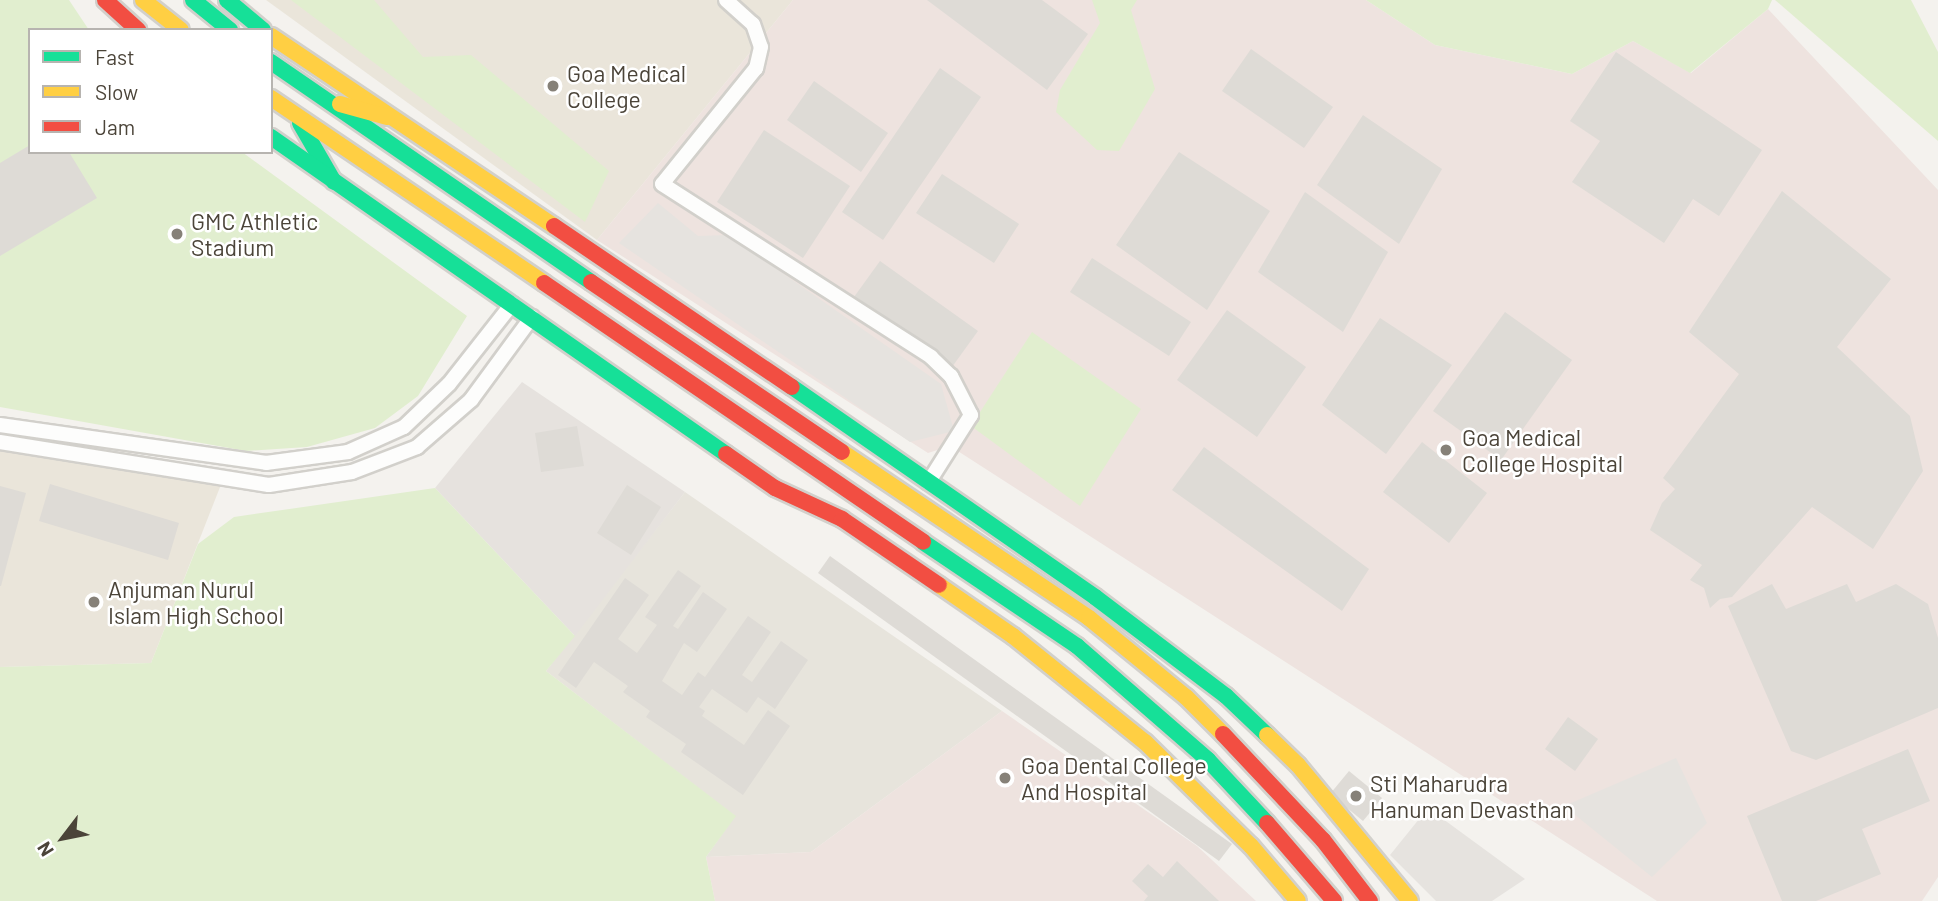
<!DOCTYPE html>
<html>
<head>
<meta charset="utf-8">
<style>
  body { margin:0 }
  #map { position:relative; width:1938px; height:901px; overflow:hidden; background:#f4f2ee; font-family:Barlow,sans-serif }
  div>[style] { position:absolute }
  [style*='--x'] { left:calc(var(--x)*1px); top:calc(var(--y)*1px); width:calc(var(--w)*1px); rotate:calc(var(--a)*1deg) }
  .residential>* { inset:0; background:#e7e4dc }
  .industrial>* { inset:0; background:#e6e2de }
  .education>* { inset:0; background:#eae5da }
  .medical>* { inset:0; background:#eee3df }
  .green>* { inset:0; background:#e1eecf }
  .parking>* { inset:0; background:#e6e3df }
  .building>* { inset:0; background:#dedbd6 }
  .roads { filter:drop-shadow(2px 0 #d2d0cb) drop-shadow(-2px 0 #d2d0cb) drop-shadow(0 2px #d2d0cb) drop-shadow(0 -2px #d2d0cb) }
  .street>* { height:14px; margin:-7px; padding:0 7px; transform-origin:7px; border-radius:7px; background:#fdfdfc }
  .fast>* { height:16px; margin:-8px; padding:0 8px; transform-origin:8px; border-radius:8px; background:#16e098 }
  .slow>* { height:16px; margin:-8px; padding:0 8px; transform-origin:8px; border-radius:8px; background:#ffcf43 }
  .jam>* { height:16px; margin:-8px; padding:0 8px; transform-origin:8px; border-radius:8px; background:#f24e42 }
  .dots>* { width:19px; height:19px; translate:-50% -50%; box-sizing:border-box; border:4px solid #fff; border-radius:50% }
  span { translate:-50% -50%; white-space:nowrap; text-align:center; line-height:1.15; -webkit-text-stroke:5px #fff; paint-order:stroke }
  .poi-label { font-size:23px; color:#4b4439 }
  .left { translate:0 -50%; text-align:left }
  .legend { position:absolute; left:28px; top:28px; width:245px; height:126px; box-sizing:border-box; background:#fff; border:2px solid #b7b4b0; margin:0; padding:9px 12px; list-style:none; font-size:21px; color:#4b4439 }
  .legend li { display:flex; align-items:center; gap:14px; height:35px }
  .legend b { width:35px; border:2px solid #b7b4b0 }
  .north { position:absolute; left:28px; top:803px; width:70px; height:70px; -webkit-text-stroke:5px #fff; paint-order:stroke; rotate:238deg; font-size:19px; font-weight:700; line-height:28px; text-align:center; color:#4b4439 }
  .north::after { content:''; display:block; margin:auto; width:24px; height:32px; background:#4b4439; clip-path:polygon(50% 0,100% 100%,50% 72%,0 100%) }
</style>
</head>
<body>
<div id="map">
  <div class="residential">
    <i style="clip-path:polygon(685px 492px,1002px 711px,811px 852px,706px 857px,735px 816px,546px 671px)"></i>
  </div>
  <div class="industrial">
    <i style="clip-path:polygon(522px 382px,685px 492px,575px 636px,435px 488px)"></i>
  </div>
  <div class="education">
    <i style="clip-path:polygon(266px 0,793px 0,597px 240px)"></i>
    <i style="clip-path:polygon(0 451px,222px 482px,151px 663px,0 667px)"></i>
  </div>
  <div class="medical">
    <i style="clip-path:polygon(793px 0,1366px 0,1435px 45px,1572px 74px,1633px 41px,1691px 73px,1768px 9px,1938px 190px,1938px 877px,1922px 901px,1657px 901px,950px 446px,928px 453px,597px 240px)"></i>
    <i style="clip-path:polygon(1002px 711px,1197px 846px,1256px 901px,715px 901px,706px 857px,811px 852px)"></i>
  </div>
  <div class="green">
    <i style="clip-path:polygon(0 0,69px 0,89px 30px,30px 30px,30px 152px,242px 152px,467px 316px,418px 396px,375px 428px,307px 447px,246px 451px,0 407px)"></i>
    <i style="clip-path:polygon(291px 0,374px 0,423px 57px,471px 55px,609px 171px,585px 222px)"></i>
    <i style="clip-path:polygon(1092px 0,1137px 0,1131px 10px,1155px 89px,1119px 151px,1097px 150px,1056px 112px,1060px 90px,1100px 23px)"></i>
    <i style="clip-path:polygon(1366px 0,1772px 0,1768px 9px,1690px 73px,1633px 41px,1572px 74px,1435px 45px)"></i>
    <i style="clip-path:polygon(1775px 0,1911px 0,1938px 52px,1938px 141px)"></i>
    <i style="clip-path:polygon(1032px 332px,1141px 409px,1080px 506px,971px 426px)"></i>
    <i style="clip-path:polygon(435px 488px,575px 636px,546px 671px,736px 816px,706px 857px,715px 901px,0 901px,0 667px,151px 663px,198px 544px,234px 517px)"></i>
  </div>
  <div class="parking">
    <i style="clip-path:polygon(658px 203px,698px 236px,728px 235px,941px 384px,954px 431px,910px 442px,619px 243px)"></i>
    <i style="clip-path:polygon(1676px 758px,1707px 823px,1652px 877px,1564px 806px)"></i>
    <i style="clip-path:polygon(1428px 808px,1525px 879px,1492px 901px,1436px 901px,1390px 855px)"></i>
  </div>
  <div class="building">
    <i style="clip-path:polygon(927px 0,1042px 0,1088px 34px,1047px 90px)"></i>
    <i style="clip-path:polygon(1251px 49px,1333px 107px,1304px 148px,1222px 91px)"></i>
    <i style="clip-path:polygon(1616px 52px,1762px 150px,1719px 216px,1693px 199px,1664px 243px,1572px 182px,1600px 141px,1570px 121px)"></i>
    <i style="clip-path:polygon(940px 68px,981px 97px,883px 240px,842px 212px)"></i>
    <i style="clip-path:polygon(814px 81px,888px 133px,861px 172px,787px 120px)"></i>
    <i style="clip-path:polygon(1363px 115px,1442px 169px,1399px 244px,1317px 185px)"></i>
    <i style="clip-path:polygon(764px 130px,850px 186px,803px 258px,717px 202px)"></i>
    <i style="clip-path:polygon(30px 145px,30px 152px,69px 152px,97px 198px,0 256px,0 163px)"></i>
    <i style="clip-path:polygon(1179px 152px,1270px 211px,1207px 310px,1116px 245px)"></i>
    <i style="clip-path:polygon(942px 174px,1019px 224px,994px 263px,916px 213px)"></i>
    <i style="clip-path:polygon(1782px 191px,1891px 279px,1837px 347px,1910px 416px,1923px 471px,1873px 549px,1812px 507px,1732px 597px,1720px 599px,1710px 608px,1704px 588px,1690px 580px,1702px 565px,1650px 530px,1662px 503px,1675px 489px,1663px 478px,1739px 374px,1689px 332px)"></i>
    <i style="clip-path:polygon(1305px 192px,1388px 252px,1343px 332px,1258px 272px)"></i>
    <i style="clip-path:polygon(1092px 258px,1191px 322px,1169px 356px,1070px 292px)"></i>
    <i style="clip-path:polygon(880px 261px,978px 331px,952px 367px,854px 297px)"></i>
    <i style="clip-path:polygon(1227px 310px,1306px 367px,1257px 437px,1177px 380px)"></i>
    <i style="clip-path:polygon(1505px 312px,1572px 360px,1501px 460px,1433px 411px)"></i>
    <i style="clip-path:polygon(1380px 318px,1452px 365px,1386px 454px,1322px 405px)"></i>
    <i style="clip-path:polygon(577px 426px,584px 466px,541px 472px,535px 433px)"></i>
    <i style="clip-path:polygon(1422px 442px,1487px 493px,1449px 543px,1383px 492px)"></i>
    <i style="clip-path:polygon(1204px 447px,1369px 569px,1342px 611px,1172px 490px)"></i>
    <i style="clip-path:polygon(50px 484px,179px 523px,168px 560px,39px 521px)"></i>
    <i style="clip-path:polygon(627px 485px,661px 507px,631px 555px,597px 533px)"></i>
    <i style="clip-path:polygon(0 486px,26px 493px,1px 586px,0 586px)"></i>
    <i style="clip-path:polygon(830px 556px,1232px 844px,1219px 861px,818px 573px)"></i>
    <i style="clip-path:polygon(678px 570px,701px 586px,673px 626px,678px 629px,703px 592px,727px 609px,697px 652px,684px 643px,662px 681px,682px 695px,698px 672px,705px 677px,748px 616px,771px 632px,742px 675px,752px 682px,781px 641px,808px 660px,775px 709px,758px 697px,747px 713px,712px 689px,699px 707px,705px 711px,702px 716px,744px 745px,768px 710px,790px 726px,743px 795px,681px 752px,686px 744px,646px 717px,650px 711px,623px 692px,628px 686px,594px 662px,576px 688px,558px 675px,625px 578px,649px 595px,618px 639px,637px 653px,657px 625px,645px 617px)"></i>
    <i style="clip-path:polygon(1772px 584px,1786px 609px,1847px 584px,1856px 602px,1896px 584px,1928px 604px,1938px 638px,1938px 708px,1816px 760px,1791px 751px,1728px 606px)"></i>
    <i style="clip-path:polygon(1568px 717px,1598px 739px,1575px 771px,1545px 749px)"></i>
    <i style="clip-path:polygon(1908px 749px,1930px 801px,1862px 829px,1881px 874px,1816px 901px,1782px 901px,1747px 816px)"></i>
    <i style="clip-path:polygon(1349px 771px,1382px 798px,1363px 821px,1330px 794px)"></i>
    <i style="clip-path:polygon(1177px 861px,1219px 901px,1144px 901px,1148px 896px,1132px 881px,1148px 864px,1163px 877px)"></i>
  </div>
  <div class="roads">
    <div class="street">
      <i style="--x:726;--y:0;--w:36;--a:42"></i>
      <i style="--x:753;--y:24;--w:24;--a:71"></i>
      <i style="--x:761;--y:47;--w:22;--a:103"></i>
      <i style="--x:756;--y:68;--w:149;--a:129"></i>
      <i style="--x:662;--y:184;--w:320;--a:32.7"></i>
      <i style="--x:931;--y:357;--w:28;--a:44"></i>
      <i style="--x:951;--y:376;--w:44;--a:62.9"></i>
      <i style="--x:971;--y:415;--w:80;--a:122.3"></i>
      <i style="--x:0;--y:425;--w:269;--a:8.1"></i>
      <i style="--x:266;--y:463;--w:83;--a:-7.6"></i>
      <i style="--x:348;--y:452;--w:61;--a:-24.1"></i>
      <i style="--x:404;--y:427;--w:62;--a:-43.7"></i>
      <i style="--x:449;--y:384;--w:102;--a:-51.8"></i>
      <i style="--x:0;--y:442;--w:272;--a:9.1"></i>
      <i style="--x:269;--y:485;--w:84;--a:-8.9"></i>
      <i style="--x:352;--y:472;--w:70;--a:-21"></i>
      <i style="--x:417;--y:447;--w:72;--a:-41"></i>
      <i style="--x:471;--y:400;--w:103;--a:-53.7"></i>
    </div>
    <div class="fast">
      <i style="--x:193;--y:0;--w:48;--a:39"></i>
      <i style="--x:227;--y:0;--w:47;--a:39.8"></i>
      <i style="--x:271;--y:62;--w:388;--a:34.5"></i>
      <i style="--x:300;--y:123;--w:68;--a:60"></i>
      <i style="--x:271;--y:137;--w:555;--a:34.87"></i>
      <i style="--x:792;--y:387;--w:369;--a:34.7"></i>
      <i style="--x:1095;--y:597;--w:164;--a:37.1"></i>
      <i style="--x:1226;--y:696;--w:57;--a:43.6"></i>
      <i style="--x:923;--y:542;--w:186;--a:34"></i>
      <i style="--x:1077;--y:646;--w:174;--a:41"></i>
      <i style="--x:1208;--y:760;--w:86;--a:46.9"></i>
    </div>
    <div class="slow">
      <i style="--x:143;--y:0;--w:48;--a:38.3"></i>
      <i style="--x:271;--y:36;--w:341;--a:33.9"></i>
      <i style="--x:271;--y:98;--w:330;--a:34.1"></i>
      <i style="--x:340;--y:104;--w:49;--a:15.5"></i>
      <i style="--x:842;--y:452;--w:298;--a:33.9"></i>
      <i style="--x:1089;--y:618;--w:125;--a:39.2"></i>
      <i style="--x:1186;--y:697;--w:52;--a:45"></i>
      <i style="--x:939;--y:585;--w:90;--a:34.6"></i>
      <i style="--x:1013;--y:636;--w:169;--a:38.8"></i>
      <i style="--x:1145;--y:742;--w:148;--a:44.5"></i>
      <i style="--x:1251;--y:846;--w:72;--a:49.5"></i>
      <i style="--x:1267;--y:735;--w:43;--a:44.1"></i>
      <i style="--x:1298;--y:765;--w:176;--a:50.5"></i>
    </div>
    <div class="jam">
      <i style="--x:105;--y:0;--w:45;--a:42.3"></i>
      <i style="--x:554;--y:226;--w:287;--a:34.1"></i>
      <i style="--x:591;--y:282;--w:303;--a:34.1"></i>
      <i style="--x:544;--y:283;--w:459;--a:34.3"></i>
      <i style="--x:726;--y:454;--w:60;--a:34.8"></i>
      <i style="--x:775;--y:488;--w:74;--a:24.8"></i>
      <i style="--x:842;--y:519;--w:117;--a:34.2"></i>
      <i style="--x:1223;--y:734;--w:146;--a:46.7"></i>
      <i style="--x:1323;--y:840;--w:77;--a:52.4"></i>
      <i style="--x:1267;--y:823;--w:103;--a:49.3"></i>
    </div>
  </div>
  <div class="dots">
    <i style="left:553px;top:86px;background:#868178"></i>
    <i style="left:177px;top:234px;background:#868178"></i>
    <i style="left:1446px;top:450px;background:#868178"></i>
    <i style="left:94px;top:602px;background:#868178"></i>
    <i style="left:1005px;top:778px;background:#868178"></i>
    <i style="left:1356px;top:796px;background:#868178"></i>
  </div>
  <div class="poi-label">
    <span class="left" style="left:567px;top:86px">Goa Medical<br>College</span>
    <span class="left" style="left:191px;top:234px">GMC Athletic<br>Stadium</span>
    <span class="left" style="left:1462px;top:450px">Goa Medical<br>College Hospital</span>
    <span class="left" style="left:108px;top:602px">Anjuman Nurul<br>Islam High School</span>
    <span class="left" style="left:1021px;top:778px">Goa Dental College<br>And Hospital</span>
    <span class="left" style="left:1370px;top:796px">Sti Maharudra<br>Hanuman Devasthan</span>
  </div>
  <ul class="legend">
  <li><b style="height:9px;background:#16e098"></b>Fast</li>
  <li><b style="height:9px;background:#ffcf43"></b>Slow</li>
  <li><b style="height:9px;background:#f24e42"></b>Jam</li>
  </ul>
  <div class="north">N</div>
</div>
</body>
</html>
